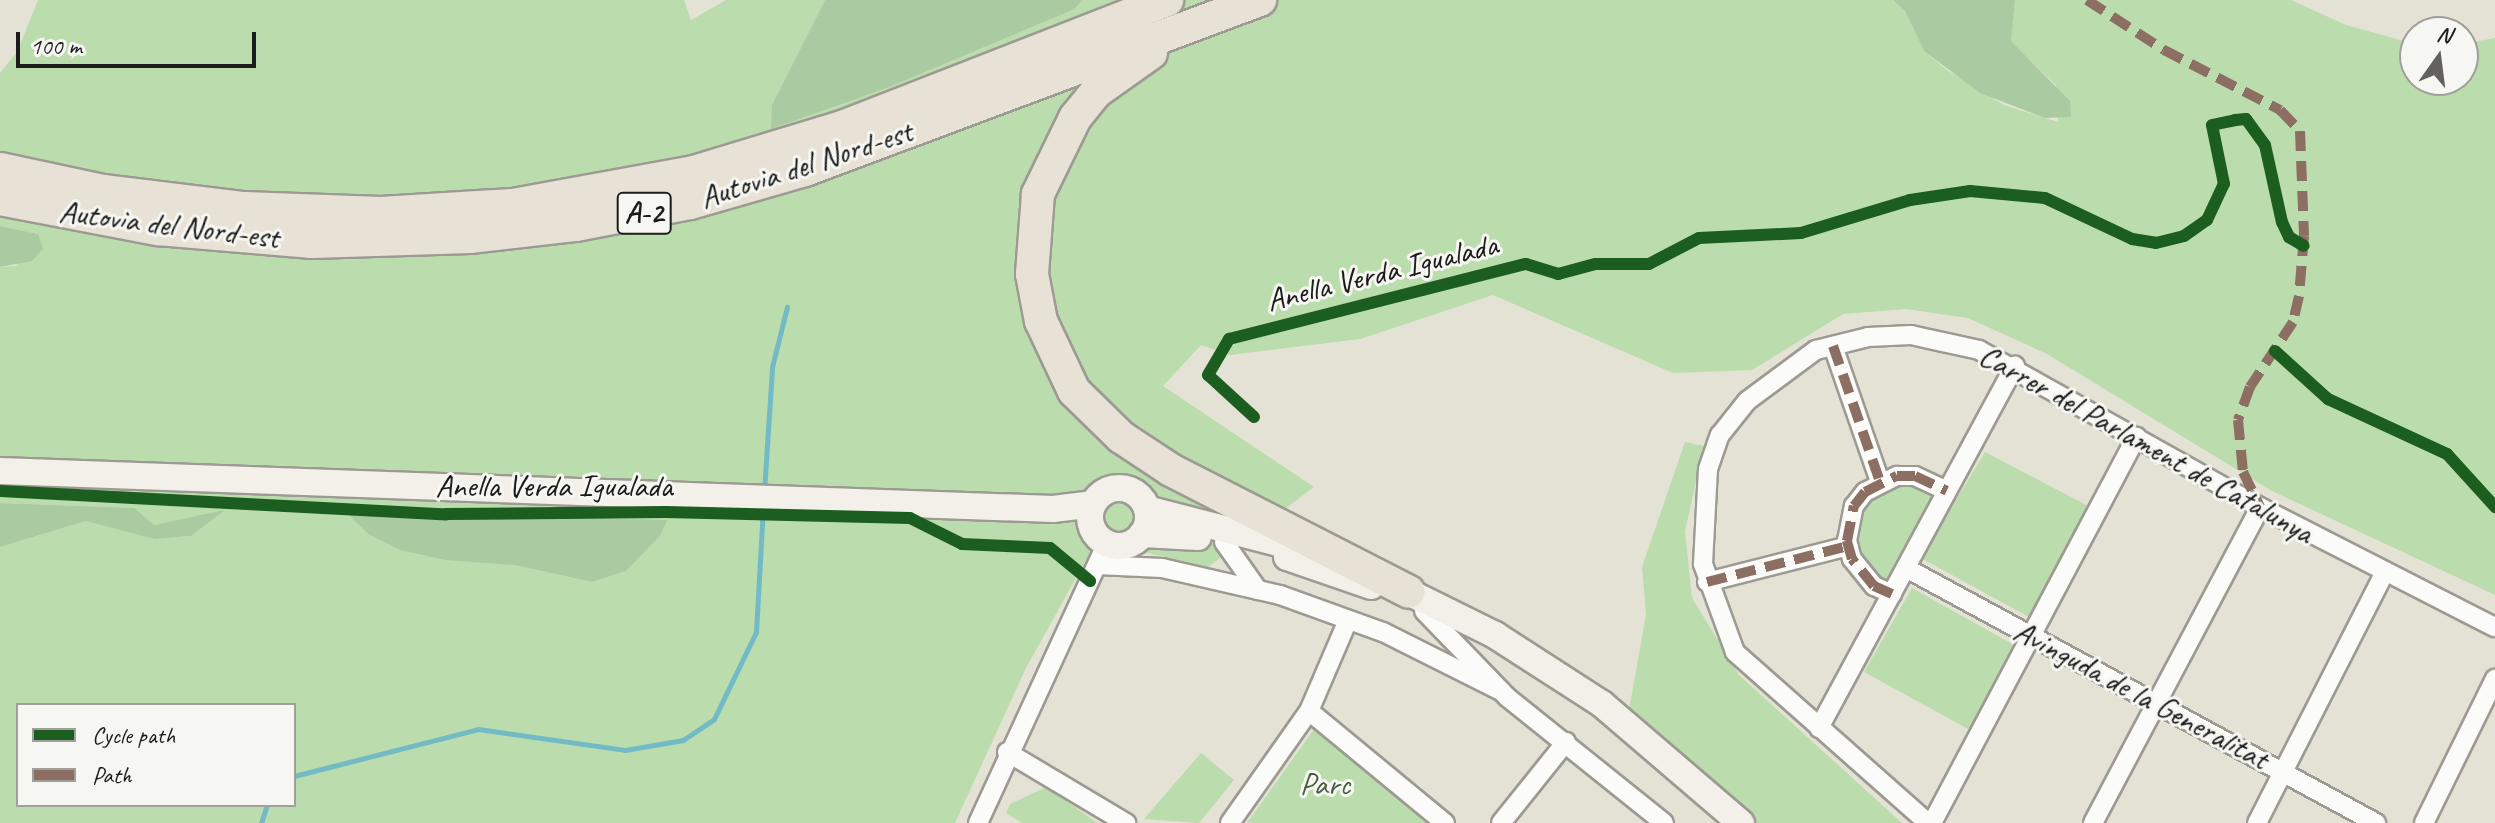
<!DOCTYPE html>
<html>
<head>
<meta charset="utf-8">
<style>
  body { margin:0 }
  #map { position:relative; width:2495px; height:823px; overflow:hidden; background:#e4e2d4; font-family:Caveat,sans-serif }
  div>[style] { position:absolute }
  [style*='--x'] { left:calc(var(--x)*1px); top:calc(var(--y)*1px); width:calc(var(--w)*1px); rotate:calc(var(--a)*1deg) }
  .green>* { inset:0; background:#bbdcac }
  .forest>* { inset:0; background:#aacba1 }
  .stream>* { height:5px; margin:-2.5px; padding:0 2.5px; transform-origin:2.5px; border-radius:2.5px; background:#71bac6 }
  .roads { filter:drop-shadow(2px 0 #9c9a93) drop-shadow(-2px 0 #9c9a93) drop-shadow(0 2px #9c9a93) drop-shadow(0 -2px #9c9a93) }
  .street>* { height:18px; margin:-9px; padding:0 9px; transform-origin:9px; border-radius:9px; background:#fbfbf9 }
  .secondary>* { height:26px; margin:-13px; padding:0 13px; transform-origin:13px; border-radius:13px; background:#f3f0ea }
  .secondary>.ring { margin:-13px; padding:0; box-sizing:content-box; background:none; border:26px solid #f3f0ea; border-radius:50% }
  .highway>* { height:32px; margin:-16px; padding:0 16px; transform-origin:16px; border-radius:16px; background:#e8e2d6 }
  .quiet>* { height:10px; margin-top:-5px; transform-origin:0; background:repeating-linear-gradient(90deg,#8d6e63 0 20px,transparent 0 30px) }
  .cycleway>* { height:12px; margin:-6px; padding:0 6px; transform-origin:6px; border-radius:6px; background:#1b5e20 }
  span { translate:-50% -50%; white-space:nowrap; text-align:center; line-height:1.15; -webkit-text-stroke:6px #f6f6f2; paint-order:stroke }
  .shield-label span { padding:2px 6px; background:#f6f6f2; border:2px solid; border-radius:6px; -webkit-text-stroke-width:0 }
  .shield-label { font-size:30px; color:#1c1c1c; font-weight:700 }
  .street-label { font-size:32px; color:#1c1c1c }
  .park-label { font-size:32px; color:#485d43 }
  .legend { position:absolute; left:16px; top:703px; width:280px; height:104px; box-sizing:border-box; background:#f6f6f2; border:2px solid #9f9f9c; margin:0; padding:10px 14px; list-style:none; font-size:24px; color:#1c1c1c }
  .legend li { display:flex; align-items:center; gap:16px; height:40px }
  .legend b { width:40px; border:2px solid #9f9f9c }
  .north { position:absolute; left:2399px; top:16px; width:80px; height:80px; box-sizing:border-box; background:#f6f6f2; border:2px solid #9f9f9c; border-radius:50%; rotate:14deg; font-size:22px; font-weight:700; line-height:32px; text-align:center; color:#1c1c1c }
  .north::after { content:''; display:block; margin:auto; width:28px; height:36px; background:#62615c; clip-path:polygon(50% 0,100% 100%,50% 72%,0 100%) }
  .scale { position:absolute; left:16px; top:32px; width:240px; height:36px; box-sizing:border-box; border:4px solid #1c1c1c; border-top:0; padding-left:10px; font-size:24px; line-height:28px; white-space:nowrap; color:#1c1c1c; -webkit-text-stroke:6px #f6f6f2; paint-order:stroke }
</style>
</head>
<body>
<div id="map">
  <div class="green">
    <i style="clip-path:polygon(evenodd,38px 0,684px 0,691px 20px,726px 0,825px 0,778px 93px,892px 86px,1075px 9px,1082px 0,1893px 0,1905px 11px,1924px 51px,1947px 70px,2004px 105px,2058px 122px,2056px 85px,2010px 41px,2015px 0,2291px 0,2346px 25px,2415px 44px,2415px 80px,2463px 80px,2463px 44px,2495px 38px,2495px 595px,2272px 491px,2047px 354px,1968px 318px,1906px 309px,1843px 314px,1752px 370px,1673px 373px,1493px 295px,1360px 339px,1230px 355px,1201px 345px,1163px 386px,1314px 487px,1208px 567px,1139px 551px,1129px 555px,1091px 551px,1026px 668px,955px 823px,0 823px,0 547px,86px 521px,167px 538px,191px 536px,223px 511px,154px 525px,135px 508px,0 503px,0 267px,16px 266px,38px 234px,0 226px,0 73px,17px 52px,38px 0,348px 513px,666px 521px,660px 536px,626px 571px,592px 582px,514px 565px,400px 550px,368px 534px,348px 513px,38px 0,18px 705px,294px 705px,294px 805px,18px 805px,18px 705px)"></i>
    <i style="clip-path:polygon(1685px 442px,1704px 446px,1685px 531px,1692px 598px,1739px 675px,1902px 823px,1755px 823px,1629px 710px,1646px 615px,1642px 567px)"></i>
    <i style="clip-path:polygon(1985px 452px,2090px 507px,2029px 617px,1921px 558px)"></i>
    <i style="clip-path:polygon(1880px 482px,1939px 485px,1884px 590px,1861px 574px,1848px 523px)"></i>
    <i style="clip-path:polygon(1912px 588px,2014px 645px,1970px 730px,1864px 672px)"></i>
    <i style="clip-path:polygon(1315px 728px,1433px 823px,1247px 823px)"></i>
    <i style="clip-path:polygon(1201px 753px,1234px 780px,1199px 823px,1144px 819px)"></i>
    <i style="clip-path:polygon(1047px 787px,1097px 823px,1022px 823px,1006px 813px,1010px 804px)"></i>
  </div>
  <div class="forest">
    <i style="clip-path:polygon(825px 0,1082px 0,1075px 9px,892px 86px,771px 129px,772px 105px)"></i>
    <i style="clip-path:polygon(1893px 0,2015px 0,2011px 41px,2070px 101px,2071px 117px,2045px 118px,1980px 93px,1924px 51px,1905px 11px)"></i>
    <i style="clip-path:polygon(0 226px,38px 234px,43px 249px,32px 261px,0 267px)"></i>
    <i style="clip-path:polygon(0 503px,135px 508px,154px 525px,225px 510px,191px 536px,155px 539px,86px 521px,0 547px)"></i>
    <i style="clip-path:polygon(347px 513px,667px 520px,660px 536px,626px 571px,592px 582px,514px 565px,445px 560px,400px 550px,368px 534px)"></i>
  </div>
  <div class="stream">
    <i style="--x:764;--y:492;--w:125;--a:-86.3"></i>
    <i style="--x:772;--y:367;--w:62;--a:-76"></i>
    <i style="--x:294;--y:776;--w:190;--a:-14.3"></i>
    <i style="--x:478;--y:729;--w:148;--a:8.1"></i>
    <i style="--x:625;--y:750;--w:59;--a:-9.8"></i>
    <i style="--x:683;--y:740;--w:37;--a:-34"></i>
    <i style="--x:714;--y:719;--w:97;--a:-64.2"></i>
    <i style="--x:756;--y:632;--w:126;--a:-86.8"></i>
    <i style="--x:261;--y:823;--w:19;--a:-72"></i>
  </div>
  <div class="roads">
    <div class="street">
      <i style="--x:1833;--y:346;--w:144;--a:70.9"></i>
      <i style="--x:1224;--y:542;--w:59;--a:54.7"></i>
      <i style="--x:1098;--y:565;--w:64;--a:2.7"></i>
      <i style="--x:1162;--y:568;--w:121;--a:12.9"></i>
      <i style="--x:1280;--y:595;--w:109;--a:19.8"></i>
      <i style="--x:1383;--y:632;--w:130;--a:26.6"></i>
      <i style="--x:1906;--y:568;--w:535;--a:28.48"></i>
      <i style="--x:1707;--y:582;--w:146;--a:-14.3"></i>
      <i style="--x:1892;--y:594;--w:20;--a:-156"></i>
      <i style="--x:1874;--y:586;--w:35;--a:-129"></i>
      <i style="--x:1852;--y:559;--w:19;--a:-106"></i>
      <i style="--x:1847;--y:541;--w:36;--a:-79"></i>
      <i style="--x:1854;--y:506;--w:18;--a:-52"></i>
      <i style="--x:1865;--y:492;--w:36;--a:-27"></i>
      <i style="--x:1897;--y:476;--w:18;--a:0"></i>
      <i style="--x:1915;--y:476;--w:35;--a:25"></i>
      <i style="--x:1424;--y:611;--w:120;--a:46"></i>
      <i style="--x:1507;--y:697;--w:201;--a:38.7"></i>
      <i style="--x:1309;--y:711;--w:176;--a:39.5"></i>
      <i style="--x:1819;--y:728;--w:412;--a:-61.6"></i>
      <i style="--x:1007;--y:752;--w:139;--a:30.8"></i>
      <i style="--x:978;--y:823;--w:308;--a:-65.3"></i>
      <i style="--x:1230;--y:823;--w:137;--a:-54.8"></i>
      <i style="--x:1309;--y:711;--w:99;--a:-66.8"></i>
      <i style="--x:1501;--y:823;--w:104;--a:-51.3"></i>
      <i style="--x:1928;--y:823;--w:258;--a:-138.5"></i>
      <i style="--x:1735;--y:652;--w:94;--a:-110"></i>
      <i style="--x:1703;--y:564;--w:95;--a:-87"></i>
      <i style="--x:1708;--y:469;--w:36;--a:-71"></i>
      <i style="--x:1720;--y:435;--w:43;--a:-51.5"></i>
      <i style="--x:1747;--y:401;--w:86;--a:-36.5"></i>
      <i style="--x:1816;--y:350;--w:54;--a:-14"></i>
      <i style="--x:1868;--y:337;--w:43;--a:-2.7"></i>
      <i style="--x:1911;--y:335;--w:70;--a:12.4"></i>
      <i style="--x:1979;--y:350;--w:322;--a:29.2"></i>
      <i style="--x:2260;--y:507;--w:264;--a:27.1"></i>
      <i style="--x:1932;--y:823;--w:437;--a:-62.1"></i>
      <i style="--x:2093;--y:823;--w:357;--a:-62.1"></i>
      <i style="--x:2257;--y:823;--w:282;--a:-63"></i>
      <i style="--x:2424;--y:823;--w:161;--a:-63.8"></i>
    </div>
    <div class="secondary">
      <i style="--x:0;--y:471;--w:1054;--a:2.07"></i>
      <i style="--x:1053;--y:509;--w:39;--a:-7"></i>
      <i class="ring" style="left:1090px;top:488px;width:32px;height:32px"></i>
      <i style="--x:1147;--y:509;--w:167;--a:14.5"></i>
      <i style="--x:1142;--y:534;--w:56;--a:3.1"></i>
      <i style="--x:1287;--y:557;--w:89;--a:19"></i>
      <i style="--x:1394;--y:585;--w:113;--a:26.3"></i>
      <i style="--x:1495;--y:635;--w:127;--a:32.8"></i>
      <i style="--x:1602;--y:704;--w:183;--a:40.6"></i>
    </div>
    <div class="highway">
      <i style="--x:1151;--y:53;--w:67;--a:144.7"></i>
      <i style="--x:1096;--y:92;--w:33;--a:129"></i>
      <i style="--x:1075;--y:118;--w:85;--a:116"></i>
      <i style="--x:1038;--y:194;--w:80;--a:94.3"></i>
      <i style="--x:1032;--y:274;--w:48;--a:79.2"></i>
      <i style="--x:1041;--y:321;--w:77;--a:64.8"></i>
      <i style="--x:1074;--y:391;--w:66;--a:44.4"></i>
      <i style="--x:1121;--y:437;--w:60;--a:33.4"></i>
      <i style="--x:1171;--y:470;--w:267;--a:27.1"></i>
      <i style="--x:0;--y:169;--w:105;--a:12.1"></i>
      <i style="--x:103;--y:191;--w:142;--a:6.9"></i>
      <i style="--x:244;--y:208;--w:137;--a:2.1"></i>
      <i style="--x:381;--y:213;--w:132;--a:-3.5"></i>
      <i style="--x:513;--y:205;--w:184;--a:-10.3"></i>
      <i style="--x:694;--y:172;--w:155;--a:-16.9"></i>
      <i style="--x:842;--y:127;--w:349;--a:-21.3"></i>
      <i style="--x:0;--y:199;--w:161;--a:10.8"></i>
      <i style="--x:158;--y:229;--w:155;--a:4.8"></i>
      <i style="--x:312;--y:242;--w:158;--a:-1.8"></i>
      <i style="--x:470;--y:237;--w:107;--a:-6.5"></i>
      <i style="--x:576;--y:225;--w:116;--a:-10.9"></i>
      <i style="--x:690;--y:203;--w:120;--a:-16"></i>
      <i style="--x:805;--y:170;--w:486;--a:-20.5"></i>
    </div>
  </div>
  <div class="quiet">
    <i style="--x:2087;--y:0;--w:92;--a:33"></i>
    <i style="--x:2164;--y:50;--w:131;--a:27.3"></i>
    <i style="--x:2280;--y:110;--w:29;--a:46"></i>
    <i style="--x:2300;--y:131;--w:105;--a:87.8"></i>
    <i style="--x:2304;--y:236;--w:60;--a:94.8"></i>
    <i style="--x:2299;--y:296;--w:27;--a:103"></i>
    <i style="--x:2293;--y:322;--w:78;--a:123.5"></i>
    <i style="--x:2250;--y:387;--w:35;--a:110"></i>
    <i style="--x:2238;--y:420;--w:52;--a:84.5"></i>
    <i style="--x:2243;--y:472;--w:39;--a:64"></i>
    <i style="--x:1833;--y:346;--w:144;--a:70.9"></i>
    <i style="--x:1707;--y:582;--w:146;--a:-14.3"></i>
    <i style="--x:1892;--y:594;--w:20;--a:-156"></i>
    <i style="--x:1874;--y:586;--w:35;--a:-129"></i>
    <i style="--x:1852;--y:559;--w:19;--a:-106"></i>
    <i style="--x:1847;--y:541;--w:36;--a:-79"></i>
    <i style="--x:1854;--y:506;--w:18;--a:-52"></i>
    <i style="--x:1865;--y:492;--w:36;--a:-27"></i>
    <i style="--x:1897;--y:476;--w:18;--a:0"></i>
    <i style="--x:1915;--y:476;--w:35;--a:25"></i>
  </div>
  <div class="cycleway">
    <i style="--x:2275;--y:351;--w:72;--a:42.2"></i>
    <i style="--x:2328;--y:399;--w:131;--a:24.8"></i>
    <i style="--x:2447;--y:454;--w:72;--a:47.8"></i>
    <i style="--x:1254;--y:417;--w:62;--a:-137.6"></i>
    <i style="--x:1208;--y:375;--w:42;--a:-59.7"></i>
    <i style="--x:1229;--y:339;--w:306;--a:-14.2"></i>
    <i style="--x:1526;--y:264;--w:34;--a:17"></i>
    <i style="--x:1558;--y:274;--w:39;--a:-15"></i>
    <i style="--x:1596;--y:264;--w:53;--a:0"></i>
    <i style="--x:1649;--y:264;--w:56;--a:-27.5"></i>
    <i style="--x:1699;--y:238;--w:102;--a:-2.8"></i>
    <i style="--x:1801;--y:233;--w:114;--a:-16.8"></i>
    <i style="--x:1910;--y:200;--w:61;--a:-8.5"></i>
    <i style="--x:1970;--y:191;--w:75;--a:5.3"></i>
    <i style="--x:2045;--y:198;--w:96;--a:25.2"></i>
    <i style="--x:2132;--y:239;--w:24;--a:9"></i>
    <i style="--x:2156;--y:243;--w:29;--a:-14"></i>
    <i style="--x:2184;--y:236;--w:28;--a:-35"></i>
    <i style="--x:2207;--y:220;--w:40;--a:-65"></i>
    <i style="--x:2224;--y:184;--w:60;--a:-101.5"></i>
    <i style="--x:2212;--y:125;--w:24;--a:-12"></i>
    <i style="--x:2235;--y:120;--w:11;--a:-5"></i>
    <i style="--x:2246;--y:119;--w:32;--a:54"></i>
    <i style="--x:2265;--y:145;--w:79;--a:77.6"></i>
    <i style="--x:2282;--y:222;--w:17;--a:65"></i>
    <i style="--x:2289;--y:237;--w:17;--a:31"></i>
    <i style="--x:0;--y:491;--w:447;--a:3"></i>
    <i style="--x:446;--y:514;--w:220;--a:-0.5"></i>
    <i style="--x:666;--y:512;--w:244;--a:1.4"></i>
    <i style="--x:910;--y:518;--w:58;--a:26.6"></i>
    <i style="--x:962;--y:544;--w:88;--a:2.6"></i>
    <i style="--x:1050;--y:548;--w:52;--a:39.5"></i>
  </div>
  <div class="shield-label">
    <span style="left:644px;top:213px">A-2</span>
  </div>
  <div class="street-label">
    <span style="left:806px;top:165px;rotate:-18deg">Autovia del Nord-est</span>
    <span style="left:169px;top:225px;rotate:7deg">Autovia del Nord-est</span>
    <span style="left:1382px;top:273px;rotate:-14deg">Anella Verda Igualada</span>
    <span style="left:2146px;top:444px;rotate:29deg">Carrer del Parlament de Catalunya</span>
    <span style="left:554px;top:486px">Anella Verda Igualada</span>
    <span style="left:2141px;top:695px;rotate:28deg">Avinguda de la Generalitat</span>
  </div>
  <div class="park-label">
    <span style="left:1325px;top:784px">Parc</span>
  </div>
  <ul class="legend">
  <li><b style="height:10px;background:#1b5e20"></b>Cycle path</li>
  <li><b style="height:10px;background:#8d6e63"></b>Path</li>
  </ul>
  <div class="north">N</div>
  <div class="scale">100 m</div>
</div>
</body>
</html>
